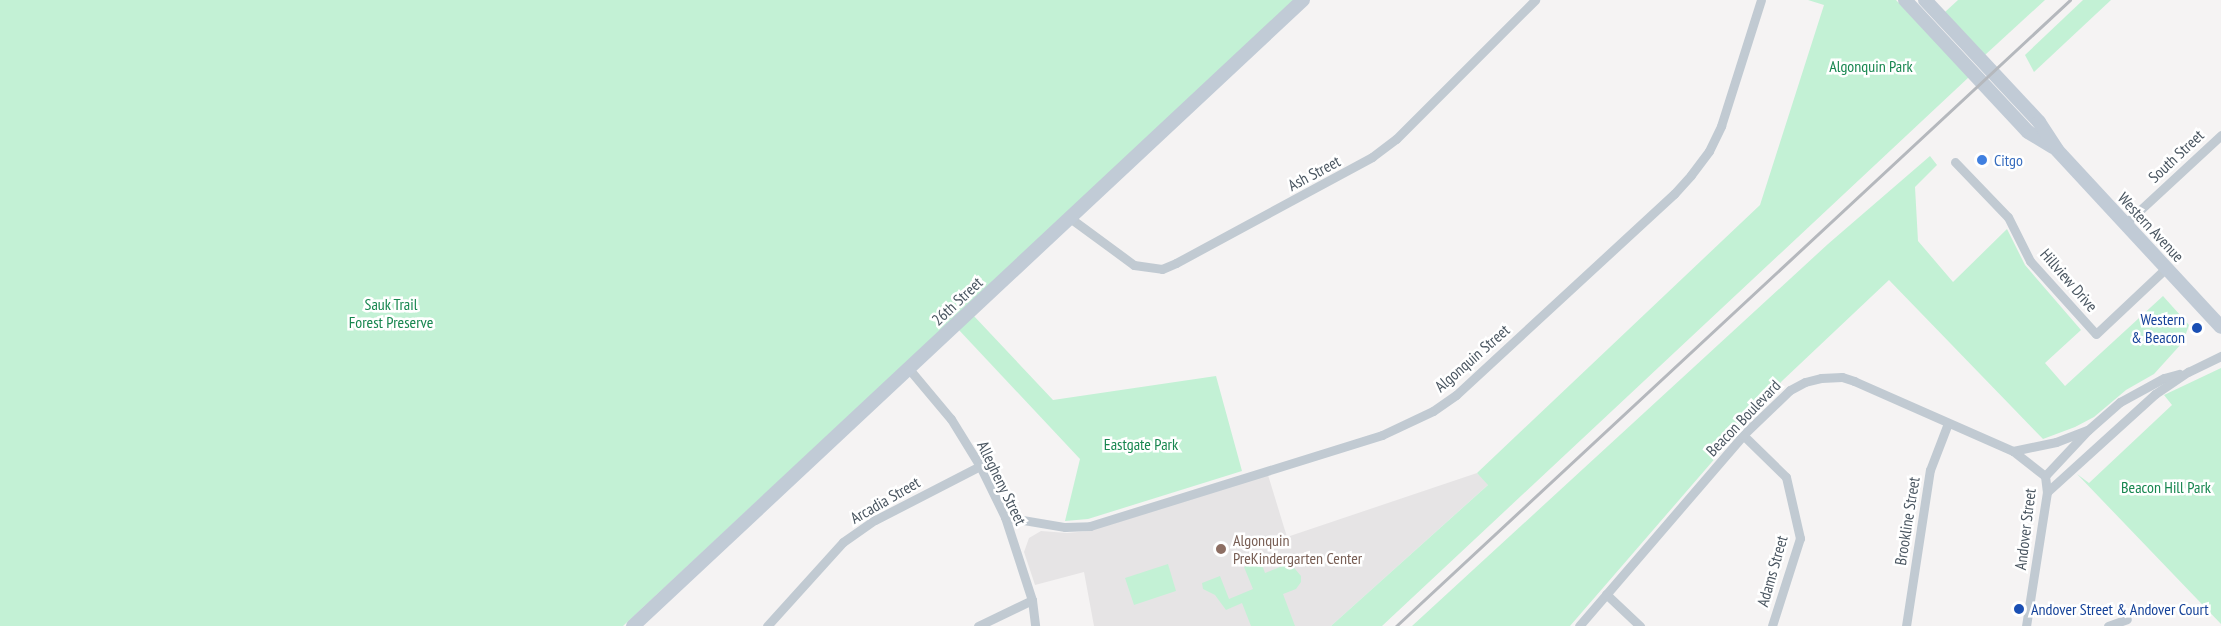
<!DOCTYPE html>
<html>
<head>
<meta charset="utf-8">
<style>
  body { margin:0 }
  #map { position:relative; width:2221px; height:626px; overflow:hidden; background:#f5f3f3; font-family:"PT Sans Narrow",sans-serif }
  div>[style] { position:absolute }
  [style*='--x'] { left:calc(var(--x)*1px); top:calc(var(--y)*1px); width:calc(var(--w)*1px); rotate:calc(var(--a)*1deg) }
  .education>* { inset:0; background:#e6e4e5 }
  .green>* { inset:0; background:#c3f1d5 }
  .street>* { height:9px; margin:-4.5px; padding:0 4.5px; transform-origin:4.5px; border-radius:4.5px; background:#c1cad2 }
  .secondary>* { height:14px; margin:-7px; padding:0 7px; transform-origin:7px; border-radius:7px; background:#c1cbd6 }
  .rail>* { height:3px; margin:-1.5px; padding:0 1.5px; transform-origin:1.5px; border-radius:1.5px; background:#b5b8bd }
  .dots>* { width:16px; height:16px; translate:-50% -50%; box-sizing:border-box; border:3px solid #fff; border-radius:50% }
  span { translate:-50% -50%; white-space:nowrap; text-align:center; line-height:1.15; -webkit-text-stroke:5px #fff; paint-order:stroke }
  .park-label { font-size:16px; color:#17864f }
  .street-label { font-size:16px; color:#4a5661 }
  .shop-label { font-size:16px; color:#366cbe }
  .left { translate:0 -50%; text-align:left }
  .transit-label { font-size:16px; color:#164399 }
  .right { translate:-100% -50%; text-align:right }
  .education-label { font-size:16px; color:#785e54 }
</style>
</head>
<body>
<div id="map">
  <div class="education">
    <i style="clip-path:polygon(1477px 473px,1489px 484px,1331px 626px,1094px 626px,1084px 572px,1035px 585px,1024px 552px,1029px 538px,1041px 531px,1067px 533px,1089px 531px,1268px 475px,1287px 537px)"></i>
  </div>
  <div class="green">
    <i style="clip-path:polygon(0 0,1295px 0,623px 626px,0 626px)"></i>
    <i style="clip-path:polygon(1808px 0,1896px 0,1969px 77px,1382px 626px,1331px 626px,1488px 485px,1477px 473px,1760px 205px,1824px 5px)"></i>
    <i style="clip-path:polygon(1958px 0,2045px 0,1985px 55px,1945px 12px)"></i>
    <i style="clip-path:polygon(2083px 0,2111px 0,2034px 72px,2025px 55px)"></i>
    <i style="clip-path:polygon(1930px 156px,1937px 165px,1915px 187px,1918px 241px,1953px 282px,2007px 229px,2025px 265px,2081px 330px,2045px 363px,2065px 386px,2163px 296px,2189px 325px,2183px 342px,2154px 374px,2126px 390px,2094px 417px,2075px 427px,2043px 439px,1889px 280px,1782px 381px,1570px 626px,1412px 626px,1828px 244px)"></i>
    <i style="clip-path:polygon(973px 315px,1053px 400px,1216px 376px,1242px 471px,1088px 519px,1065px 521px,1080px 459px,958px 329px)"></i>
    <i style="clip-path:polygon(2221px 368px,2221px 624px,2077px 474px,2089px 483px,2172px 405px,2164px 395px)"></i>
    <i style="clip-path:polygon(1260px 560px,1265px 573px,1290px 563px,1301px 576px,1301px 582px,1296px 589px,1283px 594px,1295px 626px,1251px 626px,1242px 603px,1226px 610px,1215px 595px,1203px 589px,1202px 583px,1220px 576px,1229px 599px,1253px 589px,1244px 567px)"></i>
    <i style="clip-path:polygon(1168px 564px,1176px 591px,1134px 605px,1125px 578px)"></i>
  </div>
  <div class="street">
    <i style="--x:1955;--y:162;--w:76;--a:46.1"></i>
    <i style="--x:2008;--y:217;--w:49;--a:63.4"></i>
    <i style="--x:2030;--y:261;--w:98;--a:47.9"></i>
    <i style="--x:2096;--y:334;--w:96;--a:-43.3"></i>
    <i style="--x:1070;--y:218;--w:79;--a:36.3"></i>
    <i style="--x:1134;--y:265;--w:28;--a:8"></i>
    <i style="--x:1162;--y:269;--w:15;--a:-23"></i>
    <i style="--x:1176;--y:263;--w:223;--a:-28.4"></i>
    <i style="--x:1372;--y:157;--w:30;--a:-37"></i>
    <i style="--x:1396;--y:139;--w:197;--a:-45"></i>
    <i style="--x:2125;--y:224;--w:131;--a:-42.8"></i>
    <i style="--x:909;--y:369;--w:65;--a:50"></i>
    <i style="--x:951;--y:419;--w:55;--a:58.3"></i>
    <i style="--x:980;--y:466;--w:57;--a:63.9"></i>
    <i style="--x:1005;--y:517;--w:87;--a:72"></i>
    <i style="--x:1032;--y:600;--w:26;--a:83"></i>
    <i style="--x:1743;--y:435;--w:60;--a:44.3"></i>
    <i style="--x:1786;--y:477;--w:63;--a:77.1"></i>
    <i style="--x:1800;--y:538;--w:92;--a:107.7"></i>
    <i style="--x:2013;--y:451;--w:41;--a:38"></i>
    <i style="--x:2045;--y:476;--w:16;--a:83"></i>
    <i style="--x:2047;--y:492;--w:136;--a:98.9"></i>
    <i style="--x:2045;--y:476;--w:63;--a:-46.9"></i>
    <i style="--x:2088;--y:430;--w:43;--a:-41.2"></i>
    <i style="--x:2120;--y:402;--w:50;--a:-28.6"></i>
    <i style="--x:2164;--y:378;--w:16;--a:-15"></i>
    <i style="--x:2047;--y:492;--w:146;--a:-42.2"></i>
    <i style="--x:2155;--y:394;--w:40;--a:-34"></i>
    <i style="--x:2188;--y:372;--w:37;--a:-26"></i>
    <i style="--x:1005;--y:517;--w:61;--a:9.5"></i>
    <i style="--x:1065;--y:527;--w:25;--a:-2"></i>
    <i style="--x:1090;--y:526;--w:306;--a:-17.3"></i>
    <i style="--x:1382;--y:435;--w:56;--a:-25.2"></i>
    <i style="--x:1433;--y:411;--w:28;--a:-35"></i>
    <i style="--x:1456;--y:395;--w:297;--a:-42.7"></i>
    <i style="--x:1674;--y:194;--w:25;--a:-48"></i>
    <i style="--x:1691;--y:175;--w:30;--a:-53"></i>
    <i style="--x:1709;--y:151;--w:28;--a:-64"></i>
    <i style="--x:1721;--y:126;--w:132;--a:-72.4"></i>
    <i style="--x:1606;--y:594;--w:47;--a:43.3"></i>
    <i style="--x:767;--y:626;--w:113;--a:-47.9"></i>
    <i style="--x:843;--y:542;--w:39;--a:-35"></i>
    <i style="--x:875;--y:520;--w:118;--a:-27.2"></i>
    <i style="--x:978;--y:626;--w:60;--a:-25.7"></i>
    <i style="--x:1579;--y:626;--w:252;--a:-49.3"></i>
    <i style="--x:1743;--y:435;--w:65;--a:-43.8"></i>
    <i style="--x:1790;--y:390;--w:17;--a:-28"></i>
    <i style="--x:1805;--y:382;--w:16;--a:-14"></i>
    <i style="--x:1821;--y:378;--w:21;--a:-3"></i>
    <i style="--x:1842;--y:377;--w:13;--a:18"></i>
    <i style="--x:1854;--y:381;--w:174;--a:23.8"></i>
    <i style="--x:2013;--y:451;--w:44;--a:-11.8"></i>
    <i style="--x:2056;--y:442;--w:34;--a:-21"></i>
    <i style="--x:1906;--y:626;--w:158;--a:-81.3"></i>
    <i style="--x:1930;--y:470;--w:50;--a:-69"></i>
    <i style="--x:2108;--y:626;--w:20;--a:-20"></i>
  </div>
  <div class="secondary">
    <i style="--x:1905;--y:0;--w:180;--a:47"></i>
    <i style="--x:2028;--y:132;--w:29;--a:31"></i>
    <i style="--x:1925;--y:0;--w:167;--a:46.9"></i>
    <i style="--x:2039;--y:122;--w:33;--a:57"></i>
    <i style="--x:2057;--y:150;--w:241;--a:47.2"></i>
    <i style="--x:633;--y:626;--w:917;--a:-43.06"></i>
  </div>
  <div class="rail">
    <i style="--x:1396;--y:626;--w:920;--a:-42.89"></i>
  </div>
  <div class="dots">
    <i style="left:1982px;top:160px;background:#3f7fe0"></i>
    <i style="left:2197px;top:328px;background:#1a4fb4"></i>
    <i style="left:1221px;top:549px;background:#8d6e63"></i>
    <i style="left:2019px;top:609px;background:#1a4fb4"></i>
  </div>
  <div class="park-label">
    <span style="left:1871px;top:66px">Algonquin Park</span>
    <span style="left:391px;top:313px">Sauk Trail<br>Forest Preserve</span>
    <span style="left:1141px;top:444px">Eastgate Park</span>
    <span style="left:2166px;top:487px">Beacon Hill Park</span>
  </div>
  <div class="street-label">
    <span style="left:2176px;top:156px;rotate:-43deg">South Street</span>
    <span style="left:1314px;top:173px;rotate:-28deg">Ash Street</span>
    <span style="left:2151px;top:227px;rotate:47deg">Western Avenue</span>
    <span style="left:2069px;top:280px;rotate:49deg">Hillview Drive</span>
    <span style="left:957px;top:301px;rotate:-43deg">26th Street</span>
    <span style="left:1472px;top:358px;rotate:-41deg">Algonquin Street</span>
    <span style="left:1743px;top:418px;rotate:-46deg">Beacon Boulevard</span>
    <span style="left:1002px;top:483px;rotate:64deg">Allegheny Street</span>
    <span style="left:885px;top:500px;rotate:-30deg">Arcadia Street</span>
    <span style="left:1907px;top:521px;rotate:-81deg">Brookline Street</span>
    <span style="left:2025px;top:529px;rotate:-83deg">Andover Street</span>
    <span style="left:1772px;top:571px;rotate:-74deg">Adams Street</span>
  </div>
  <div class="shop-label">
    <span class="left" style="left:1994px;top:160px">Citgo</span>
  </div>
  <div class="transit-label">
    <span class="right" style="left:2185px;top:328px">Western<br>&amp; Beacon</span>
    <span class="left" style="left:2031px;top:609px">Andover Street &amp; Andover Court</span>
  </div>
  <div class="education-label">
    <span class="left" style="left:1233px;top:549px">Algonquin<br>PreKindergarten Center</span>
  </div>
</div>
</body>
</html>
